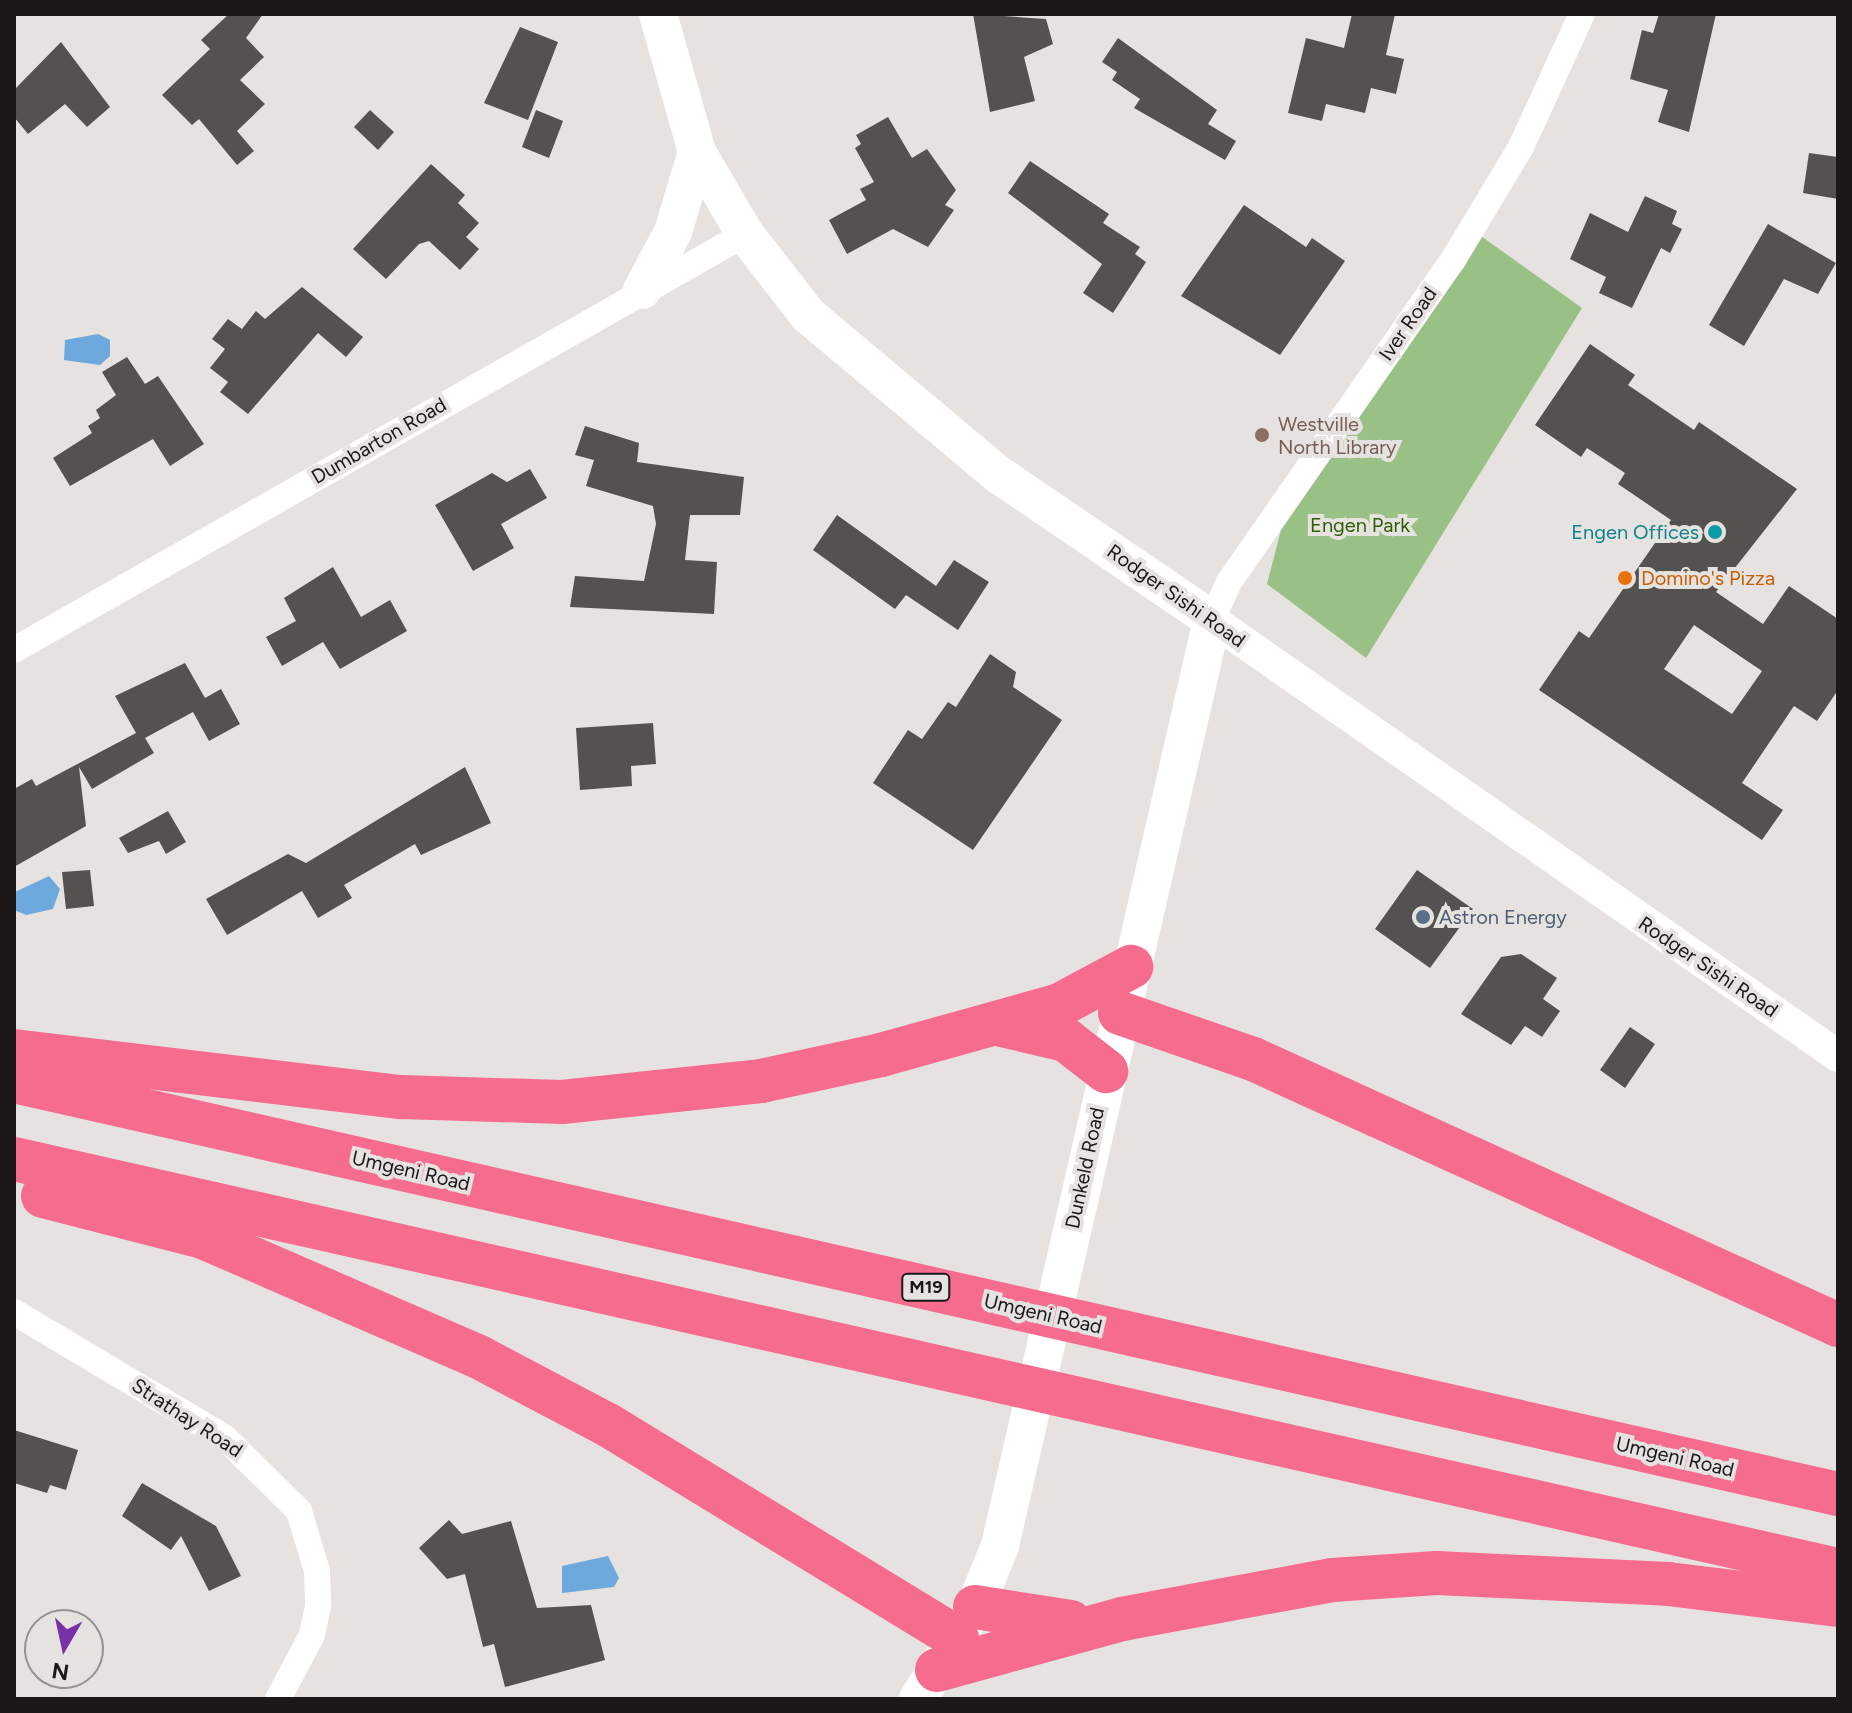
<!DOCTYPE html>
<html>
<head>
<meta charset="utf-8">
<style>
  body { margin:0 }
  #map { position:relative; width:1852px; height:1713px; overflow:hidden; background:#e5e2e0; font-family:Figtree,sans-serif }
  div>[style] { position:absolute }
  [style*='--x'] { left:calc(var(--x)*1px); top:calc(var(--y)*1px); width:calc(var(--w)*1px); rotate:calc(var(--a)*1deg) }
  .green>* { inset:0; background:#99c185 }
  .water>* { inset:0; background:#6da9dc }
  .building>* { inset:0; background:#545250 }
  .minor>* { height:26px; margin:-13px; padding:0 13px; transform-origin:13px; border-radius:13px; background:#fff }
  .tertiary>* { height:32px; margin:-16px; padding:0 16px; transform-origin:16px; border-radius:16px; background:#fff }
  .secondary>* { height:38px; margin:-19px; padding:0 19px; transform-origin:19px; border-radius:19px; background:#fff }
  .motorway>* { height:44px; margin:-22px; padding:0 22px; transform-origin:22px; border-radius:22px; background:#f66c8e }
  .dots>* { width:22px; height:22px; translate:-50% -50%; box-sizing:border-box; border:4px solid #e5e2e0; border-radius:50% }
  span { translate:-50% -50%; white-space:nowrap; text-align:center; line-height:1.15; -webkit-text-stroke:8px #e5e2e0; paint-order:stroke }
  .shield-label span { padding:2px 6px; background:#e5e2e0; border:2px solid; border-radius:6px; -webkit-text-stroke-width:0 }
  .shield-label { font-size:18px; color:#1a1918; font-weight:700 }
  .street-label { font-size:20px; color:#1a1918 }
  .education-label { font-size:20px; color:#785e54 }
  .left { translate:0 -50%; text-align:left }
  .park-label { font-size:20px; color:#2d5f00 }
  .culture-label { font-size:20px; color:#0d838f }
  .right { translate:-100% -50%; text-align:right }
  .food-label { font-size:20px; color:#c56008 }
  .service-label { font-size:20px; color:#4e5e75 }
  .frame { position:absolute; inset:0; border:16px solid #1a1918; pointer-events:none }
  .north { position:absolute; left:24px; top:1609px; width:80px; height:80px; box-sizing:border-box; background:#e5e2e0; border:2px solid #949290; border-radius:50%; rotate:189deg; font-size:22px; font-weight:700; line-height:32px; text-align:center; color:#1a1918 }
  .north::after { content:''; display:block; margin:auto; width:28px; height:36px; background:#7632a6; clip-path:polygon(50% 0,100% 100%,50% 72%,0 100%) }
</style>
</head>
<body>
<div id="map">
  <div class="green">
    <i style="clip-path:polygon(1471px 229px,1582px 308px,1366px 658px,1267px 584px,1290px 495px)"></i>
  </div>
  <div class="water">
    <i style="clip-path:polygon(98px 334px,110px 340px,110px 356px,100px 365px,64px 360px,65px 340px)"></i>
    <i style="clip-path:polygon(49px 876px,60px 889px,53px 909px,26px 915px,14px 910px,15px 892px)"></i>
    <i style="clip-path:polygon(608px 1556px,619px 1578px,614px 1587px,562px 1593px,562px 1566px)"></i>
  </div>
  <div class="building">
    <i style="clip-path:polygon(229px 14px,263px 14px,246px 38px,264px 57px,240px 80px,265px 104px,237px 131px,254px 151px,237px 165px,199px 119px,192px 125px,162px 95px,210px 49px,201px 40px)"></i>
    <i style="clip-path:polygon(973px 14px,1046px 19px,1053px 44px,1024px 57px,1035px 101px,990px 112px)"></i>
    <i style="clip-path:polygon(1352px 14px,1395px 14px,1386px 55px,1404px 59px,1396px 94px,1371px 88px,1365px 113px,1326px 104px,1322px 121px,1288px 113px,1306px 38px,1344px 48px)"></i>
    <i style="clip-path:polygon(1659px 14px,1716px 14px,1689px 132px,1658px 122px,1668px 90px,1630px 79px,1642px 30px,1653px 33px)"></i>
    <i style="clip-path:polygon(520px 27px,558px 42px,528px 120px,484px 103px)"></i>
    <i style="clip-path:polygon(1118px 38px,1217px 110px,1208px 124px,1236px 141px,1225px 160px,1134px 108px,1140px 99px,1112px 80px,1117px 72px,1102px 62px)"></i>
    <i style="clip-path:polygon(61px 42px,110px 107px,87px 127px,65px 104px,28px 134px,14px 117px,14px 90px)"></i>
    <i style="clip-path:polygon(370px 110px,394px 132px,378px 150px,354px 127px)"></i>
    <i style="clip-path:polygon(536px 110px,563px 121px,549px 158px,522px 147px)"></i>
    <i style="clip-path:polygon(888px 117px,912px 158px,927px 149px,956px 190px,945px 205px,954px 210px,928px 247px,893px 229px,847px 254px,829px 220px,866px 200px,860px 189px,874px 182px,855px 148px,861px 144px,856px 135px)"></i>
    <i style="clip-path:polygon(1809px 153px,1838px 157px,1838px 199px,1803px 193px)"></i>
    <i style="clip-path:polygon(1030px 161px,1109px 214px,1103px 223px,1140px 247px,1135px 254px,1146px 262px,1113px 313px,1083px 293px,1102px 264px,1008px 193px)"></i>
    <i style="clip-path:polygon(431px 164px,465px 195px,458px 203px,479px 223px,466px 237px,479px 249px,460px 270px,429px 241px,419px 244px,386px 279px,353px 249px)"></i>
    <i style="clip-path:polygon(1645px 196px,1677px 211px,1672px 224px,1682px 229px,1670px 253px,1661px 248px,1632px 308px,1599px 293px,1606px 277px,1570px 259px,1590px 213px,1628px 232px)"></i>
    <i style="clip-path:polygon(1244px 205px,1306px 247px,1312px 238px,1345px 261px,1280px 355px,1181px 296px)"></i>
    <i style="clip-path:polygon(1768px 224px,1836px 263px,1818px 294px,1784px 279px,1744px 346px,1709px 325px)"></i>
    <i style="clip-path:polygon(302px 287px,363px 337px,346px 357px,318px 333px,248px 414px,220px 392px,228px 382px,210px 368px,225px 349px,212px 339px,228px 319px,242px 329px,256px 311px,265px 319px)"></i>
    <i style="clip-path:polygon(evenodd,1590px 344px,1635px 375px,1628px 385px,1694px 430px,1699px 422px,1797px 489px,1716px 592px,1763px 624px,1789px 586px,1838px 619px,1838px 690px,1817px 721px,1794px 706px,1742px 783px,1783px 810px,1762px 840px,1539px 690px,1579px 631px,1589px 638px,1671px 520px,1618px 484px,1625px 473px,1587px 448px,1581px 457px,1535px 425px,1590px 344px,1694px 625px,1762px 671px,1732px 714px,1664px 669px,1694px 625px)"></i>
    <i style="clip-path:polygon(127px 357px,145px 384px,158px 376px,204px 444px,170px 466px,153px 439px,70px 486px,53px 458px,92px 433px,88px 426px,100px 418px,96px 410px,116px 395px,102px 372px)"></i>
    <i style="clip-path:polygon(585px 426px,639px 443px,637px 462px,744px 477px,740px 515px,690px 515px,685px 560px,717px 562px,714px 614px,570px 607px,575px 576px,644px 581px,656px 524px,653px 506px,586px 486px,594px 460px,575px 455px)"></i>
    <i style="clip-path:polygon(530px 469px,547px 498px,501px 524px,514px 548px,473px 571px,435px 505px,492px 473px,507px 482px)"></i>
    <i style="clip-path:polygon(837px 515px,936px 586px,954px 560px,989px 582px,958px 630px,906px 595px,895px 609px,813px 550px)"></i>
    <i style="clip-path:polygon(333px 567px,361px 617px,390px 600px,407px 631px,340px 669px,323px 642px,282px 666px,266px 637px,296px 621px,284px 598px)"></i>
    <i style="clip-path:polygon(990px 654px,1016px 672px,1013px 687px,1062px 720px,973px 850px,873px 783px,908px 730px,922px 739px,948px 702px,956px 707px)"></i>
    <i style="clip-path:polygon(185px 663px,205px 698px,221px 689px,240px 724px,209px 741px,193px 712px,145px 738px,154px 753px,92px 789px,79px 767px,86px 826px,14px 867px,14px 789px,32px 779px,36px 786px,136px 733px,115px 696px)"></i>
    <i style="clip-path:polygon(653px 723px,656px 764px,631px 766px,632px 786px,580px 790px,576px 728px)"></i>
    <i style="clip-path:polygon(465px 767px,491px 823px,421px 855px,415px 844px,344px 885px,352px 898px,318px 918px,302px 891px,227px 935px,206px 899px,288px 854px,306px 863px)"></i>
    <i style="clip-path:polygon(168px 811px,186px 842px,166px 854px,159px 841px,128px 853px,119px 838px)"></i>
    <i style="clip-path:polygon(90px 870px,94px 906px,66px 909px,62px 872px)"></i>
    <i style="clip-path:polygon(1417px 870px,1473px 909px,1430px 968px,1375px 929px)"></i>
    <i style="clip-path:polygon(1521px 954px,1557px 978px,1543px 999px,1560px 1011px,1542px 1037px,1525px 1026px,1511px 1045px,1461px 1014px,1501px 957px)"></i>
    <i style="clip-path:polygon(1630px 1027px,1655px 1044px,1625px 1088px,1600px 1070px)"></i>
    <i style="clip-path:polygon(14px 1430px,78px 1450px,66px 1490px,50px 1485px,47px 1493px,14px 1483px)"></i>
    <i style="clip-path:polygon(142px 1483px,216px 1526px,241px 1576px,209px 1591px,181px 1536px,171px 1550px,122px 1516px)"></i>
    <i style="clip-path:polygon(449px 1520px,462px 1534px,511px 1521px,537px 1608px,591px 1605px,605px 1660px,505px 1687px,494px 1644px,483px 1647px,465px 1574px,447px 1579px,419px 1548px)"></i>
  </div>
  <div class="minor">
    <i style="--x:1212;--y:620;--w:42;--a:-65.9"></i>
    <i style="--x:1229;--y:582;--w:392;--a:-55.2"></i>
    <i style="--x:1453;--y:260;--w:132;--a:-59"></i>
    <i style="--x:1521;--y:147;--w:146;--a:-65.4"></i>
    <i style="--x:14;--y:650;--w:841;--a:-29.64"></i>
    <i style="--x:14;--y:1312;--w:246;--a:30.8"></i>
    <i style="--x:225;--y:1438;--w:104;--a:44.6"></i>
    <i style="--x:299;--y:1511;--w:63;--a:73.3"></i>
    <i style="--x:317;--y:1571;--w:35;--a:88"></i>
    <i style="--x:318;--y:1606;--w:30;--a:102"></i>
    <i style="--x:312;--y:1635;--w:72;--a:118"></i>
  </div>
  <div class="tertiary">
    <i style="--x:1212;--y:620;--w:763;--a:34.86"></i>
  </div>
  <div class="secondary">
    <i style="--x:658;--y:14;--w:143;--a:74.2"></i>
    <i style="--x:697;--y:152;--w:95;--a:59.7"></i>
    <i style="--x:745;--y:234;--w:103;--a:52.1"></i>
    <i style="--x:808;--y:315;--w:249;--a:40"></i>
    <i style="--x:999;--y:475;--w:258;--a:34.2"></i>
    <i style="--x:1212;--y:620;--w:950;--a:102.9"></i>
    <i style="--x:1000;--y:1546;--w:66;--a:112.3"></i>
    <i style="--x:975;--y:1607;--w:108;--a:121.8"></i>
    <i style="--x:642;--y:290;--w:66;--a:-61.9"></i>
    <i style="--x:673;--y:232;--w:84;--a:-73.3"></i>
  </div>
  <div class="motorway">
    <i style="--x:1120;--y:1013;--w:141;--a:19.1"></i>
    <i style="--x:1253;--y:1059;--w:643;--a:24.45"></i>
    <i style="--x:1002;--y:1025;--w:66;--a:13.2"></i>
    <i style="--x:1066;--y:1040;--w:51;--a:37.8"></i>
    <i style="--x:14;--y:1051;--w:391;--a:6.8"></i>
    <i style="--x:402;--y:1097;--w:160;--a:1.8"></i>
    <i style="--x:562;--y:1102;--w:200;--a:-6"></i>
    <i style="--x:761;--y:1081;--w:123;--a:-12.2"></i>
    <i style="--x:881;--y:1055;--w:186;--a:-15.6"></i>
    <i style="--x:1060;--y:1005;--w:81;--a:-28.2"></i>
    <i style="--x:14;--y:1081;--w:1870;--a:12.76"></i>
    <i style="--x:14;--y:1159;--w:1870;--a:12.7"></i>
    <i style="--x:43;--y:1196;--w:165;--a:14.4"></i>
    <i style="--x:203;--y:1237;--w:301;--a:23.5"></i>
    <i style="--x:479;--y:1357;--w:146;--a:27.8"></i>
    <i style="--x:608;--y:1425;--w:409;--a:31.4"></i>
    <i style="--x:975;--y:1607;--w:97;--a:8.9"></i>
    <i style="--x:937;--y:1670;--w:192;--a:-15.4"></i>
    <i style="--x:1122;--y:1619;--w:214;--a:-10.5"></i>
    <i style="--x:1332;--y:1580;--w:105;--a:-3.8"></i>
    <i style="--x:1437;--y:1573;--w:231;--a:2.7"></i>
    <i style="--x:1668;--y:1584;--w:171;--a:7"></i>
  </div>
  <div class="dots">
    <i style="left:1262px;top:435px;background:#8d6e63"></i>
    <i style="left:1715px;top:532px;background:#0f9aa8"></i>
    <i style="left:1625px;top:578px;background:#e8710a"></i>
    <i style="left:1423px;top:917px;background:#5c6f8a"></i>
  </div>
  <div class="shield-label">
    <span style="left:926px;top:1287px">M19</span>
  </div>
  <div class="street-label">
    <span style="left:1408px;top:324px;rotate:-55deg">Iver Road</span>
    <span style="left:379px;top:441px;rotate:-30deg">Dumbarton Road</span>
    <span style="left:1176px;top:596px;rotate:35deg">Rodger Sishi Road</span>
    <span style="left:1708px;top:967px;rotate:34deg">Rodger Sishi Road</span>
    <span style="left:1085px;top:1168px;rotate:-78deg">Dunkeld Road</span>
    <span style="left:411px;top:1171px;rotate:13deg">Umgeni Road</span>
    <span style="left:1043px;top:1314px;rotate:13deg">Umgeni Road</span>
    <span style="left:187px;top:1418px;rotate:33deg">Strathay Road</span>
    <span style="left:1675px;top:1457px;rotate:13deg">Umgeni Road</span>
  </div>
  <div class="education-label">
    <span class="left" style="left:1278px;top:436px">Westville<br>North Library</span>
  </div>
  <div class="park-label">
    <span style="left:1360px;top:525px">Engen Park</span>
  </div>
  <div class="culture-label">
    <span class="right" style="left:1699px;top:532px">Engen Offices</span>
  </div>
  <div class="food-label">
    <span class="left" style="left:1641px;top:578px">Domino's Pizza</span>
  </div>
  <div class="service-label">
    <span class="left" style="left:1439px;top:917px">Astron Energy</span>
  </div>
  <div class="frame"></div>
  <div class="north">N</div>
</div>
</body>
</html>
